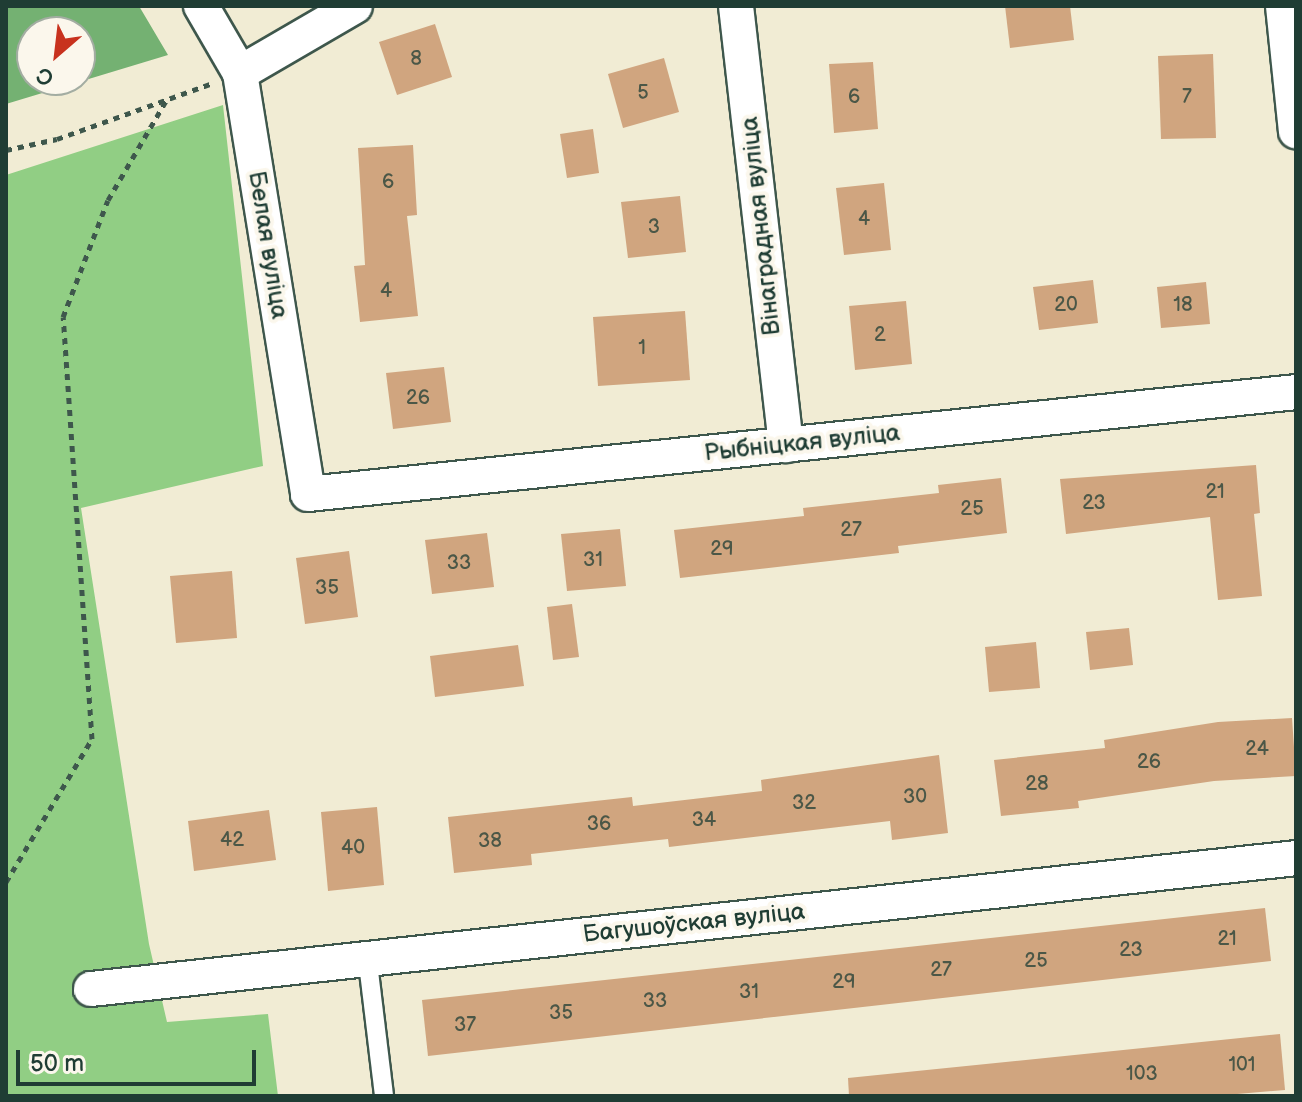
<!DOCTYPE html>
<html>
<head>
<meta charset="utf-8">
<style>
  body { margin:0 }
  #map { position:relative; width:1302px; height:1102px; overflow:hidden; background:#f1ecd4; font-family:"Balsamiq Sans",sans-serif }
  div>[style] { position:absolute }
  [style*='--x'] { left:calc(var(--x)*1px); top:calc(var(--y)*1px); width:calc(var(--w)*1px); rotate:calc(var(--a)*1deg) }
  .green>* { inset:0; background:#91ce84 }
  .forest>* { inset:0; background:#74b172 }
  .building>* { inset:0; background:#d0a57f }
  .path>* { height:5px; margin-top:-2.5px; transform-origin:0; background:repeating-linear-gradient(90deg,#3e574c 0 6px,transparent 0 12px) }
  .roads { filter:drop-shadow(2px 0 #3e574c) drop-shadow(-2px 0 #3e574c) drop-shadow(0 2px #3e574c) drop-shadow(0 -2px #3e574c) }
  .service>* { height:18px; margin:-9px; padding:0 9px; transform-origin:9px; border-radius:9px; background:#fff }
  .minor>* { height:34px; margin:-17px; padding:0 17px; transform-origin:17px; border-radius:17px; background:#fff }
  span { translate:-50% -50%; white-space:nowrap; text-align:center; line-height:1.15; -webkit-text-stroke:8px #fbf7ec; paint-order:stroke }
  .number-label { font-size:20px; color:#4b5747 }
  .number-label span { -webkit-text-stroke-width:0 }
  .street-label { font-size:24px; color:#1f3d34 }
  .frame { position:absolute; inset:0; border:8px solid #1f3d34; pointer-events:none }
  .north { position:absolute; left:16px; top:16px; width:80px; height:80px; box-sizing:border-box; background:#fbf7ec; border:2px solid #a3ada2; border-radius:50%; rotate:208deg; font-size:22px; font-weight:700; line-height:32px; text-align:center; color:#1f3d34 }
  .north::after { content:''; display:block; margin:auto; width:28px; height:36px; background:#c8321e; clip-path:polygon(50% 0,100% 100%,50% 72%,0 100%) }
  .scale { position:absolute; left:16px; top:1050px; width:240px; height:36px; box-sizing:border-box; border:4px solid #1f3d34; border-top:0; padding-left:10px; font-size:24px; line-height:28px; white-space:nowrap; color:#1f3d34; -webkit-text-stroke:6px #fbf7ec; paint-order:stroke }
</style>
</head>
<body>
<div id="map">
  <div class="green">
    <i style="clip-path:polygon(223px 105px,263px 466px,81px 508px,149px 944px,167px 1022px,268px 1014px,278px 1096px,6px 1096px,6px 175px)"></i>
  </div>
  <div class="forest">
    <i style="clip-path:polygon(evenodd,6px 6px,139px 6px,168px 55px,6px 104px,6px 6px,32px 32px,80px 32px,80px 80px,32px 80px,32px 32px)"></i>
  </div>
  <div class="building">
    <i style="clip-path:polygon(1005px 6px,1070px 6px,1074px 40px,1010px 48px)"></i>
    <i style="clip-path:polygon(435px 24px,452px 77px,397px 95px,379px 42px)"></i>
    <i style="clip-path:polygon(1213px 54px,1216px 138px,1161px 139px,1158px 56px)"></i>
    <i style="clip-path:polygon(664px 58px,679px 112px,623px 128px,608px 74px)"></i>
    <i style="clip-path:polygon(873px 62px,878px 129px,834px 133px,829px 64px)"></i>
    <i style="clip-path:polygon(593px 129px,599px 173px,567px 178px,560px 134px)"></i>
    <i style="clip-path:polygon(413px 145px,417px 215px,407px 216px,418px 316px,360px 322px,354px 266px,365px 265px,358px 148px)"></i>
    <i style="clip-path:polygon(884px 183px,891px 250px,844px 255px,836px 188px)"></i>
    <i style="clip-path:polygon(680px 196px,686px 252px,628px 258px,621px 202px)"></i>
    <i style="clip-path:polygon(1093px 280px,1098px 323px,1039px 330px,1033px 287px)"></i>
    <i style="clip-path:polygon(1206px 282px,1210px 324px,1161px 328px,1157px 287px)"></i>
    <i style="clip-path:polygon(906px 301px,912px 364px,855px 370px,849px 306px)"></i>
    <i style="clip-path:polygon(685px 311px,690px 380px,598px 386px,593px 317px)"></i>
    <i style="clip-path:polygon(444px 367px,451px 422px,393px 429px,386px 373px)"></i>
    <i style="clip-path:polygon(1256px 465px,1260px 513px,1254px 514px,1262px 596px,1218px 600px,1210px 517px,1066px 534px,1060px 479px)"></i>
    <i style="clip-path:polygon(1001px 478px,1007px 533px,898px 546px,899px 553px,680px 578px,674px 530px,804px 516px,803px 508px,939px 493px,938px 485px)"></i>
    <i style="clip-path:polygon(620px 529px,626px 586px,567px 591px,561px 534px)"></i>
    <i style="clip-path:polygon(487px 533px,494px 587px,432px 594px,425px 540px)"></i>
    <i style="clip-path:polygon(349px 551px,358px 617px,305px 624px,296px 558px)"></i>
    <i style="clip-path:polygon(232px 571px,237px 638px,176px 643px,170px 576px)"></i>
    <i style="clip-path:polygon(572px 604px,579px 657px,553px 660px,547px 607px)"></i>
    <i style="clip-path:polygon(1129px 628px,1133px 665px,1090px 670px,1086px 632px)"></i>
    <i style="clip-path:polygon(1036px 642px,1040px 688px,989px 692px,985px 647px)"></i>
    <i style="clip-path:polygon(518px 645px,524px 686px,435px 697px,430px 656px)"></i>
    <i style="clip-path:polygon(1292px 718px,1296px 776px,1214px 781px,1078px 801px,1079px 808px,1001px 816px,994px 760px,1105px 748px,1104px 740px,1218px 722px)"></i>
    <i style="clip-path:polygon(939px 755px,948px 833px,892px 840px,890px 821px,669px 847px,668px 839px,531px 854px,532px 865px,454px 873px,448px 817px,632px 797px,633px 806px,762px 791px,761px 780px)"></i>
    <i style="clip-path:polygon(377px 807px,384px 885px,328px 891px,321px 812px)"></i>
    <i style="clip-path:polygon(269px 810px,276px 860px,194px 871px,188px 821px)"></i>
    <i style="clip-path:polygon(1265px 908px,1271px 961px,428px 1056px,422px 1000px)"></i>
    <i style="clip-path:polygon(1280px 1034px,1285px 1090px,1214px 1096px,849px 1096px,848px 1078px)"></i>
  </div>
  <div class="path">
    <i style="--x:6;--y:150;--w:52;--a:-12.2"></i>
    <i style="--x:57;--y:139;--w:163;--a:-19.8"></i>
    <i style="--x:6;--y:882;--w:167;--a:-59"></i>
    <i style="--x:92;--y:739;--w:423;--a:-93.9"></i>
    <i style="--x:63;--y:317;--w:125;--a:-69"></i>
    <i style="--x:108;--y:200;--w:117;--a:-59.7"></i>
  </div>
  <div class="roads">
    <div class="service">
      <i style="--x:367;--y:955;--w:142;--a:83.1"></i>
    </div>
    <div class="minor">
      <i style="--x:201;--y:6;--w:78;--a:59.8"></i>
      <i style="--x:240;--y:73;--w:426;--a:80.8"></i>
      <i style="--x:308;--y:494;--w:993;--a:-5.89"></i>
      <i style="--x:736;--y:6;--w:442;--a:83.5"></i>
      <i style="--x:1283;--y:6;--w:126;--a:84.1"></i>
      <i style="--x:240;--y:73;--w:133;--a:-30.2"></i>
      <i style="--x:91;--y:989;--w:1212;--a:-6.2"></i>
    </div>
  </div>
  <div class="number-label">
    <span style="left:416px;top:59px">8</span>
    <span style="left:643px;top:93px">5</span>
    <span style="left:854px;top:97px">6</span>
    <span style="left:1187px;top:97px">7</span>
    <span style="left:388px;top:182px">6</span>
    <span style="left:864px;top:219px">4</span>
    <span style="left:654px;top:227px">3</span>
    <span style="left:386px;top:291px">4</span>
    <span style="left:1066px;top:305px">20</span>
    <span style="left:1183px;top:305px">18</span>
    <span style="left:880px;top:335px">2</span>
    <span style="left:642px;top:348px">1</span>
    <span style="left:418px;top:398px">26</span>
    <span style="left:1215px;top:492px">21</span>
    <span style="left:1094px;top:503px">23</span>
    <span style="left:972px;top:509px">25</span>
    <span style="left:851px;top:530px">27</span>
    <span style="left:722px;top:549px">29</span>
    <span style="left:593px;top:560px">31</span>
    <span style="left:459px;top:563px">33</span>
    <span style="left:327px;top:588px">35</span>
    <span style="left:1257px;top:749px">24</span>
    <span style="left:1149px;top:762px">26</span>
    <span style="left:1037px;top:784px">28</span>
    <span style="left:915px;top:797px">30</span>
    <span style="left:804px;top:803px">32</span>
    <span style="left:704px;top:820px">34</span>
    <span style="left:599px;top:824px">36</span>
    <span style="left:232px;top:840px">42</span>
    <span style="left:490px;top:841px">38</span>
    <span style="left:353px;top:848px">40</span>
    <span style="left:1227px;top:939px">21</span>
    <span style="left:1131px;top:950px">23</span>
    <span style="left:1036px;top:961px">25</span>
    <span style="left:941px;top:970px">27</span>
    <span style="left:844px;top:982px">29</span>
    <span style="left:749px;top:992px">31</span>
    <span style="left:655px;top:1001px">33</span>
    <span style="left:561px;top:1013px">35</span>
    <span style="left:465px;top:1025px">37</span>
    <span style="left:1242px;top:1065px">101</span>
    <span style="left:1142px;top:1074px">103</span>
  </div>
  <div class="street-label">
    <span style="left:761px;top:226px;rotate:-96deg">Вінаградная вуліца</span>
    <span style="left:268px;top:245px;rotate:81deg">Белая вуліца</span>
    <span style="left:802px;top:443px;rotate:-6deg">Рыбніцкая вуліца</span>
    <span style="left:694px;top:923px;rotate:-6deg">Багушоўская вуліца</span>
  </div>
  <div class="frame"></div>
  <div class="north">С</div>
  <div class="scale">50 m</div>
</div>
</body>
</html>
